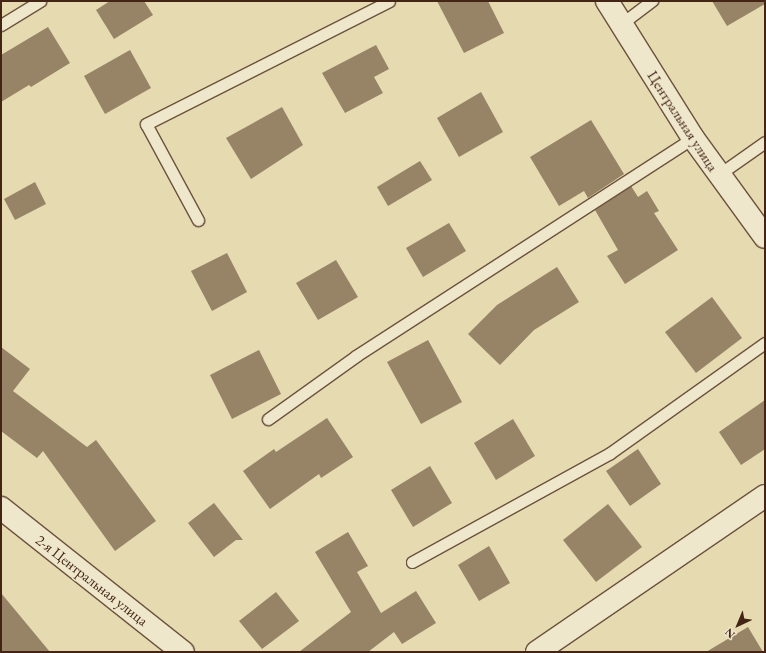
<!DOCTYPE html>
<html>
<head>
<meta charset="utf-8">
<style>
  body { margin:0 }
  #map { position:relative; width:766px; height:653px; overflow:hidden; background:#e5dab0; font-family:"EB Garamond",serif }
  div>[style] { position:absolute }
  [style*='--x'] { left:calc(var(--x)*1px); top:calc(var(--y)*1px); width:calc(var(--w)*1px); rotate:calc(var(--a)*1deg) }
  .building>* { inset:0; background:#978366 }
  .roads { filter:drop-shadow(1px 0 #6c523c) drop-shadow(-1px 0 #6c523c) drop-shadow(0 1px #6c523c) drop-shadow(0 -1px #6c523c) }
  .lane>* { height:11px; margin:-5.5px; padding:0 5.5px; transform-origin:5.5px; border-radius:5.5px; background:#eee7cc }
  .street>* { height:22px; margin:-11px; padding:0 11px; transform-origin:11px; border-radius:11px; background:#eee7cc }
  .secondary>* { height:22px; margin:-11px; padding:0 11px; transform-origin:11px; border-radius:11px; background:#eee7cc }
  span { translate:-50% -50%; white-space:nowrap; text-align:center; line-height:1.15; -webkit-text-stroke:3px #eee7cc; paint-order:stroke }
  .street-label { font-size:15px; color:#432415 }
  .frame { position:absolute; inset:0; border:2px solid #432415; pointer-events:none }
  .north { position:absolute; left:718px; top:605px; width:40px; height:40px; -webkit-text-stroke:3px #eee7cc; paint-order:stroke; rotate:224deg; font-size:11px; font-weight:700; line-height:16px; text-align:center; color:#432415 }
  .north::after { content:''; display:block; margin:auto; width:14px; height:18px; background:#432415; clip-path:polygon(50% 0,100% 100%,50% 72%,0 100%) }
</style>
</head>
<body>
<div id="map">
  <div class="building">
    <i style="clip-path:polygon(110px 1px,144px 1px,153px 15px,114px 39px,96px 10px)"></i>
    <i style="clip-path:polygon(437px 1px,488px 1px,504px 33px,464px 53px)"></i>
    <i style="clip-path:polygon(712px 1px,765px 1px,765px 4px,727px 26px)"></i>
    <i style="clip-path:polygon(48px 27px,70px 63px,31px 87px,29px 85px,1px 102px,1px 55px)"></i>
    <i style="clip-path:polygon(376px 45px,389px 69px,374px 77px,383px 93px,345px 113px,322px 73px)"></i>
    <i style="clip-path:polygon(130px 50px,151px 88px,105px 114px,84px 76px)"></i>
    <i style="clip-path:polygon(481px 92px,503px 132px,459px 157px,437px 118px)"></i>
    <i style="clip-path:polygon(282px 107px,303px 145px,251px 179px,226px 138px)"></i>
    <i style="clip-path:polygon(591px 120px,624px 174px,588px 198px,584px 191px,559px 206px,530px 157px)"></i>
    <i style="clip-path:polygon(420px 161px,432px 180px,388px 206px,377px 187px)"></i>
    <i style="clip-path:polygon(35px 182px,46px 204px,15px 220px,4px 199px)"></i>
    <i style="clip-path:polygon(631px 186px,638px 197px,647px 191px,659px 211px,654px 213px,678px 250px,625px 284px,607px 256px,618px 250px,595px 210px)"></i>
    <i style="clip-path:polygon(449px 223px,466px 251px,423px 277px,406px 248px)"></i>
    <i style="clip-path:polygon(227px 253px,247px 292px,212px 311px,191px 271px)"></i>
    <i style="clip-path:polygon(336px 260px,358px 297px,318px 320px,296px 283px)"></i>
    <i style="clip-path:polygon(557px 267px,579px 302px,534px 330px,500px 365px,468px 334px,497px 305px)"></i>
    <i style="clip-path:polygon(712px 297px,742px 338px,696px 373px,665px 332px)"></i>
    <i style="clip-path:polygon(428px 340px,462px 402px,421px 424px,387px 362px)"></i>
    <i style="clip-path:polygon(1px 347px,30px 369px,13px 391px,87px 447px,96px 440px,156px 521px,115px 551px,43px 451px,37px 458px,1px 431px)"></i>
    <i style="clip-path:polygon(259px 350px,281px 394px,232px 419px,210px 375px)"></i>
    <i style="clip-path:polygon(765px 400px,765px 449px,741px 465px,719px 432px)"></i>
    <i style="clip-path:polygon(327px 418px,353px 457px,321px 478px,319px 474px,270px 509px,243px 471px,274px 449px,276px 452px)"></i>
    <i style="clip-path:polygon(513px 419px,535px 456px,496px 480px,474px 443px)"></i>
    <i style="clip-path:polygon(638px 449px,661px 484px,630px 506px,606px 471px)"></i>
    <i style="clip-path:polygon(430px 466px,452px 503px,413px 527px,391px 490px)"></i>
    <i style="clip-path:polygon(214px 503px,243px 540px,236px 540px,214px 557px,188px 523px)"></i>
    <i style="clip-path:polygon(608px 504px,642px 547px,596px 582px,563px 540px)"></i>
    <i style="clip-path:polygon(348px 532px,368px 566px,357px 572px,381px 613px,416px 591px,436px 623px,402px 644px,394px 632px,368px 652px,299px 652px,351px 612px,315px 552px)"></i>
    <i style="clip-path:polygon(489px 546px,510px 583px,479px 601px,458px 565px)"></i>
    <i style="clip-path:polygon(276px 592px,299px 621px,262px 649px,239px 621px)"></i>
    <i style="clip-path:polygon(1px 593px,50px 652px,1px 652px)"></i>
    <i style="clip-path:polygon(748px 627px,763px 652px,706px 652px)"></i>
  </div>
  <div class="roads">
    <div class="lane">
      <i style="--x:621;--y:24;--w:39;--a:-37"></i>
      <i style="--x:1;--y:25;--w:46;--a:-31.6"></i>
      <i style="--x:718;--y:175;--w:57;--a:-35.1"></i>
      <i style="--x:198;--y:220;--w:109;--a:-118.4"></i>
      <i style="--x:146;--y:124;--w:272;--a:-26.8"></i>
      <i style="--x:268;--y:419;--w:108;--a:-35.6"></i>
      <i style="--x:356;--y:356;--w:401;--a:-32.9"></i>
      <i style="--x:412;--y:562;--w:226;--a:-28.8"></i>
      <i style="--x:610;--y:453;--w:190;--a:-35.4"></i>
    </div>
    <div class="street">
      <i style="--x:1;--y:508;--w:232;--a:38.4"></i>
      <i style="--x:537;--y:652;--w:276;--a:-34.4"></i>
    </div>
    <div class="secondary">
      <i style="--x:607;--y:1;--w:162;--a:57.9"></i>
      <i style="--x:693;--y:138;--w:122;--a:54"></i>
    </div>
  </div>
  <div class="street-label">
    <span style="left:683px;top:121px;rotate:57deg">Центральная улица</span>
    <span style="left:92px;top:580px;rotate:38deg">2-я Центральная улица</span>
  </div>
  <div class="frame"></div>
  <div class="north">N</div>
</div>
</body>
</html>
